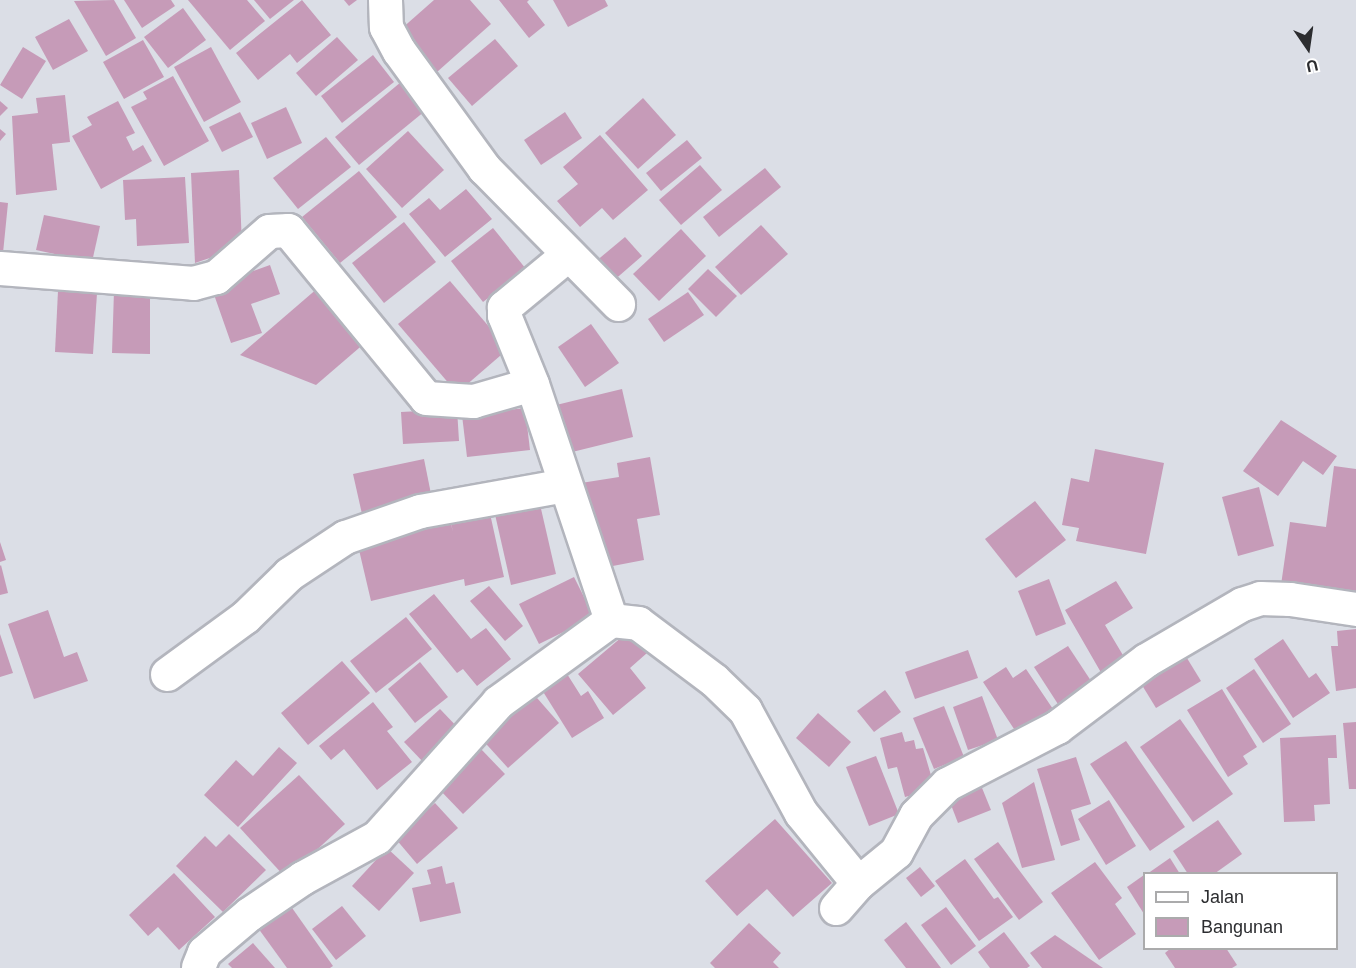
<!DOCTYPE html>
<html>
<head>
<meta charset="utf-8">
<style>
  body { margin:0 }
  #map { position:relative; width:1356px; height:968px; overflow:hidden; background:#dbdee6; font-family:Helvetica,sans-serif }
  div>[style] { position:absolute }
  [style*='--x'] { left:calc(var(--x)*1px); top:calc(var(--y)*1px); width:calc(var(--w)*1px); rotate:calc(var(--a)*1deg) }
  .building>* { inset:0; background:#c69bb8 }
  .roads { filter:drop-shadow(2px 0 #b3b5bd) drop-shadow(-2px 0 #b3b5bd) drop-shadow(0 2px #b3b5bd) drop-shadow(0 -2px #b3b5bd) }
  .street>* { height:33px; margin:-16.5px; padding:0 16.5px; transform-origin:16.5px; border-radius:16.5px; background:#fff }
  span { translate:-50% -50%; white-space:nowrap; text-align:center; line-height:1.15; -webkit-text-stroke:4.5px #fff; paint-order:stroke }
  .legend { position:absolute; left:1143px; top:872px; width:195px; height:78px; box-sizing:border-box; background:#fff; border:2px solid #ababac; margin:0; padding:8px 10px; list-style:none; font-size:18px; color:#2c2d30 }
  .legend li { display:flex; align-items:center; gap:12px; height:30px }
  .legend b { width:30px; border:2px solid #ababac }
  .north { position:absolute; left:1278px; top:18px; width:60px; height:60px; -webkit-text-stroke:4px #fff; paint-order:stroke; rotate:167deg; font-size:16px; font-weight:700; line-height:24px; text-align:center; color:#2c2d30 }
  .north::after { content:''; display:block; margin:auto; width:21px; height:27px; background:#2c2d30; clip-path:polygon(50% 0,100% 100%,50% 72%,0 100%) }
</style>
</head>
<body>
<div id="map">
  <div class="building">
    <i style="clip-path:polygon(114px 0,136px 38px,106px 56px,74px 1px)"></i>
    <i style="clip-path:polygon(124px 0,171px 0,175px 6px,142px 28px)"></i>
    <i style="clip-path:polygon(188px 0,247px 0,265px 21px,230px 50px)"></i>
    <i style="clip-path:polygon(254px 0,294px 0,270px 19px)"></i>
    <i style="clip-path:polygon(302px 0,331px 35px,297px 63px,290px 54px,258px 80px,236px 53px)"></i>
    <i style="clip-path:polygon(344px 0,357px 0,349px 6px)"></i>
    <i style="clip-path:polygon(434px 0,470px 0,491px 24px,437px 72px,400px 30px)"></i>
    <i style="clip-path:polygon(499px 0,529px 0,527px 2px,545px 25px,529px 38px)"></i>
    <i style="clip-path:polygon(553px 0,605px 0,608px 6px,568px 27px)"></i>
    <i style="clip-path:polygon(183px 8px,206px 40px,168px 68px,144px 37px)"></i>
    <i style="clip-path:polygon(69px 19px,88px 51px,53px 70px,35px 37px)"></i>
    <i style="clip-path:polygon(337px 37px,358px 60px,316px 96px,296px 73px)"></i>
    <i style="clip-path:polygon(495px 39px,518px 66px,472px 106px,448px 78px)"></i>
    <i style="clip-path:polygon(143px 40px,164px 77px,124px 99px,103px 62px)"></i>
    <i style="clip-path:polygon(23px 47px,46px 61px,22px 99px,0 85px)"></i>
    <i style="clip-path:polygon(211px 47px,241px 102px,204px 122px,174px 67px)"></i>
    <i style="clip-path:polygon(373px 55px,394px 82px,342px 123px,321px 96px)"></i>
    <i style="clip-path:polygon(173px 76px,209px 141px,164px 166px,131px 107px,147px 99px,143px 92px)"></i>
    <i style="clip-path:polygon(401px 82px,425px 111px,359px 165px,335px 137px)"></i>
    <i style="clip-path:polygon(65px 95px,70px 142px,52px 144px,57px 190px,16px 195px,12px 116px,38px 113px,36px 98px)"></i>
    <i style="clip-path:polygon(643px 98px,676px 135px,638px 169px,605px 133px)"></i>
    <i style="clip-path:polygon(0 101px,8px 108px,0 116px)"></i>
    <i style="clip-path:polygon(118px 101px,135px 133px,126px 137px,133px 151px,143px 145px,152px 161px,101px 189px,72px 136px,92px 125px,87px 117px)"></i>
    <i style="clip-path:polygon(286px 107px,302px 143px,267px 159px,251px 123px)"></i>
    <i style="clip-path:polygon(240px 112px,253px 137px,222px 152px,209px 127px)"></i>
    <i style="clip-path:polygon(565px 112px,582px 138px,541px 165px,524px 140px)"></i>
    <i style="clip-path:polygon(0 129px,6px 134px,0 141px)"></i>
    <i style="clip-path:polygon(408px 131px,444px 170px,402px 208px,366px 169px)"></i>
    <i style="clip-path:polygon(600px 135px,648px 190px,613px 220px,602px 208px,580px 227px,557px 201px,578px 184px,563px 167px)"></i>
    <i style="clip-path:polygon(326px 137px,351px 167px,298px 209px,273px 178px)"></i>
    <i style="clip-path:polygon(687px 140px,702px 158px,661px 191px,646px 173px)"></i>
    <i style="clip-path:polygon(700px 165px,722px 190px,681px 225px,659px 200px)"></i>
    <i style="clip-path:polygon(765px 168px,781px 187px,719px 237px,703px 217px)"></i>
    <i style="clip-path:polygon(239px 170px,242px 247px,195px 263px,191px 173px)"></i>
    <i style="clip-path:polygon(359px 171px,397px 217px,340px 263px,302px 217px)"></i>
    <i style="clip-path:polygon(185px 177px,189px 243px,137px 246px,136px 219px,125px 220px,123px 180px)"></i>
    <i style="clip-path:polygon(466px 189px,492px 219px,445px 257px,409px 214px,429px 198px,440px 210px)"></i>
    <i style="clip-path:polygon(0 202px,8px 203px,3px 253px,0 252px)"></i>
    <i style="clip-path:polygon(44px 215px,100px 226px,92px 262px,36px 250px)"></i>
    <i style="clip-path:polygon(404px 222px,436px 262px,384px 303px,352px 263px)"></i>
    <i style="clip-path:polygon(761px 225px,788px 254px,741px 295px,715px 267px)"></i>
    <i style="clip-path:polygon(493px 228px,526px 269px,483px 302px,451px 261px)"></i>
    <i style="clip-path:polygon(681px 229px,706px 256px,659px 301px,633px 274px)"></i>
    <i style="clip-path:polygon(625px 237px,642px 256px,612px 282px,595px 262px)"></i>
    <i style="clip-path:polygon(270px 265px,280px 294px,251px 304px,262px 333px,231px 343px,211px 286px)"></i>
    <i style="clip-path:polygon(708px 269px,737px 296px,716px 317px,688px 289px)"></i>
    <i style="clip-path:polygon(450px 281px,508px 349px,457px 393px,398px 324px)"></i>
    <i style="clip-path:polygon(319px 287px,366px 342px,316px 385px,240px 355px)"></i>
    <i style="clip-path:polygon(58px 291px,97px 293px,93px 354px,55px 352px)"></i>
    <i style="clip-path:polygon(114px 291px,150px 292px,150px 354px,112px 353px)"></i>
    <i style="clip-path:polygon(688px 292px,704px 315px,664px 342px,648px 319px)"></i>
    <i style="clip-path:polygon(591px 324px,619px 363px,585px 387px,558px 347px)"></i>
    <i style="clip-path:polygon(622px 389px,633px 437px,564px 454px,552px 406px)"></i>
    <i style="clip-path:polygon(525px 408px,530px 450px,467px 457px,462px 415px)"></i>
    <i style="clip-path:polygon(457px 409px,459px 441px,403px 444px,401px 412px)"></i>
    <i style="clip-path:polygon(1281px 420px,1337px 456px,1323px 475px,1303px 461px,1278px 496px,1243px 471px)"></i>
    <i style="clip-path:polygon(1095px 449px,1164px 463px,1146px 554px,1076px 541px,1079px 528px,1062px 525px,1071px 478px,1089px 482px)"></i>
    <i style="clip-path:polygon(650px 457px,660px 515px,637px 519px,644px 560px,597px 569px,581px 483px,619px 477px,617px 463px)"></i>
    <i style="clip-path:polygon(424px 459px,432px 499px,362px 514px,353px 474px)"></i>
    <i style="clip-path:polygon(1334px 466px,1356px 469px,1356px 602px,1280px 592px,1290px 522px,1326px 527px)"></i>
    <i style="clip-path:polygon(1259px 487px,1274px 546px,1238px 556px,1222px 497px)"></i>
    <i style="clip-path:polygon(539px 500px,556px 574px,511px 585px,494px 510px)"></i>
    <i style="clip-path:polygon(1035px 501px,1066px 540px,1016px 578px,985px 539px)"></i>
    <i style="clip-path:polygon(489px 509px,504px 577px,465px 586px,464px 579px,371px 601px,356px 537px,449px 516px,453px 532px,450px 518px)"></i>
    <i style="clip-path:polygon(0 542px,6px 560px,0 562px)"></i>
    <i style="clip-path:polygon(1px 565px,8px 593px,0 595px,0 566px)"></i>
    <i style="clip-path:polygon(574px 577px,594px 617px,539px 644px,519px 604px)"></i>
    <i style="clip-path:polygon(1049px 579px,1066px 624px,1036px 636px,1018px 591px)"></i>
    <i style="clip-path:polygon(1116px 581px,1133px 608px,1105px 625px,1127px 662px,1103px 676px,1065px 610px)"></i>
    <i style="clip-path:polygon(489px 586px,523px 626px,505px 641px,470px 601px)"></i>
    <i style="clip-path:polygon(434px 594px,471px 639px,486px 628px,511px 659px,477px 686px,463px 669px,457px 673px,409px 614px)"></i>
    <i style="clip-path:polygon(48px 610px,64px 657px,77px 652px,88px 681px,34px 699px,8px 624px)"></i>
    <i style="clip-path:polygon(406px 617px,432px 649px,376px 693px,350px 661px)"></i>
    <i style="clip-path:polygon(1356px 629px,1356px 688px,1336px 691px,1331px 646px,1338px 646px,1337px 631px)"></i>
    <i style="clip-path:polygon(629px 631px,647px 653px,630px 668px,646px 688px,613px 715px,578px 674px)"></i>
    <i style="clip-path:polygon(0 634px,13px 673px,0 677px)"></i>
    <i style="clip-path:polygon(1283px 639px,1309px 678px,1316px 673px,1330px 693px,1293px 718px,1254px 659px)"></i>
    <i style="clip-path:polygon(1068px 646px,1099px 693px,1065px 715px,1034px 667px)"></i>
    <i style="clip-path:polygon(968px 650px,978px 678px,915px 699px,905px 672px)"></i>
    <i style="clip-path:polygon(1182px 650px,1201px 681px,1156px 708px,1137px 677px)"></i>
    <i style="clip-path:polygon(342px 661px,370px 693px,308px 745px,281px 713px)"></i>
    <i style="clip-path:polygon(420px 662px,448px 697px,415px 723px,388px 689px)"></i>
    <i style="clip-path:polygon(562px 666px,581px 696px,588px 691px,604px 718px,572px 738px,537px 682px)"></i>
    <i style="clip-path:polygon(1006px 667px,1013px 678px,1026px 669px,1057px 715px,1020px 738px,983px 682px)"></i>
    <i style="clip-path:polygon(1254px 669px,1291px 724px,1263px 743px,1226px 688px)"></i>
    <i style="clip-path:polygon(1222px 689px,1257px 747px,1243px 756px,1248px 764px,1228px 777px,1187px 710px)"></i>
    <i style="clip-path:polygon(530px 690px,559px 723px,508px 768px,478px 735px)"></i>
    <i style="clip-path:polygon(885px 690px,901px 712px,874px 732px,857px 711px)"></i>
    <i style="clip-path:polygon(982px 696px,998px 740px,968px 750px,953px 707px)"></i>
    <i style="clip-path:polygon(373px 702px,393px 727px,387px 731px,412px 762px,377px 790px,344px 749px,331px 760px,319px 746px)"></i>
    <i style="clip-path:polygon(944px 706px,964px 757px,934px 769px,913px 718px)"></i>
    <i style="clip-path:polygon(440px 709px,461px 731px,425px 764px,404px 742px)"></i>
    <i style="clip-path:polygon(818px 713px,851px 742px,829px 767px,796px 738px)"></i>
    <i style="clip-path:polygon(1180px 719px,1233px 794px,1193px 822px,1140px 747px)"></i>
    <i style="clip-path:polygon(1356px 722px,1356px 789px,1349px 789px,1343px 723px)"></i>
    <i style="clip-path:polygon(902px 732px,905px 742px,914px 740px,916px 749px,923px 748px,935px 789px,905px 797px,897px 767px,888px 769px,880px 738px)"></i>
    <i style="clip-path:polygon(1336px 735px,1337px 758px,1328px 758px,1330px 804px,1314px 805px,1315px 821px,1284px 822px,1280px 738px)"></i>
    <i style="clip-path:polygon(1126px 741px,1185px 827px,1150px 851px,1090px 764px)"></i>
    <i style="clip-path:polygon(279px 747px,297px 763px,238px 827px,204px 795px,236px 760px,253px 776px)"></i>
    <i style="clip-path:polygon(480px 748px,505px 774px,463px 814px,438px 788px)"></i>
    <i style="clip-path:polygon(876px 756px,899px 814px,869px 826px,846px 767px)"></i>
    <i style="clip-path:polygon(1076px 757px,1091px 804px,1071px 810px,1080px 840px,1061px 846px,1037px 769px)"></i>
    <i style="clip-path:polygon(299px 775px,345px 824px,286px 878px,240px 828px)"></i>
    <i style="clip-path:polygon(1034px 782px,1055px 860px,1022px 868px,1002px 803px)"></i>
    <i style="clip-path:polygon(980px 783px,991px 810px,958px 823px,948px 797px)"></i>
    <i style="clip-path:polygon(1109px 800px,1136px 846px,1106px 865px,1078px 819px)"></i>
    <i style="clip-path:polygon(435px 803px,458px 828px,417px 864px,395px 838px)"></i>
    <i style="clip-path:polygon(775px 819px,832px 883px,793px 917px,767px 889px,737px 916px,705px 881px)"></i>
    <i style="clip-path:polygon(1218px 820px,1242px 854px,1214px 874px,1188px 874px,1173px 851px)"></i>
    <i style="clip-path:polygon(229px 834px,266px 870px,223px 912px,176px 866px,205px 836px,216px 847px)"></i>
    <i style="clip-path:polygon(998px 842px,1043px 902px,1019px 920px,974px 859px)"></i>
    <i style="clip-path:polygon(387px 848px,414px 873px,379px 911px,352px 886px)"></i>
    <i style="clip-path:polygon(1170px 858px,1180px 874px,1147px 874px)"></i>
    <i style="clip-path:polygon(965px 859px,994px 899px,998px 897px,1013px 917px,979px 941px,935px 881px)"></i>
    <i style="clip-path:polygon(1095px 862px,1122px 898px,1115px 904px,1136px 934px,1099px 960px,1051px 893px)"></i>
    <i style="clip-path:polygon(442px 866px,446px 884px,454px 882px,461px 913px,420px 922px,412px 888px,431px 884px,427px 870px)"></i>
    <i style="clip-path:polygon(920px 867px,935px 886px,921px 897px,906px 878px)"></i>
    <i style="clip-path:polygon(174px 873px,215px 917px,179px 950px,158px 927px,148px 936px,129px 915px)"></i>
    <i style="clip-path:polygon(1144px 875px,1144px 914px,1127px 887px)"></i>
    <i style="clip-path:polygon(290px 905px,333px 966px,330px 968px,287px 968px,258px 928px)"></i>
    <i style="clip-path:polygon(342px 906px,366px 936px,336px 960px,312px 929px)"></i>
    <i style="clip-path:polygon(946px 907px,976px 946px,951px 965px,921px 925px)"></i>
    <i style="clip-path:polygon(906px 922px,941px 968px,906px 968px,884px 940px)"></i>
    <i style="clip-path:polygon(749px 923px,781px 953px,773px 962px,779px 968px,715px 968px,710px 963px)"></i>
    <i style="clip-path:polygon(1004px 932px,1030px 966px,1027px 968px,990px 968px,978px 952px)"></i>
    <i style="clip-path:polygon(1055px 935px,1103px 968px,1042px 968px,1030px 953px)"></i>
    <i style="clip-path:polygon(253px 943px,275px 968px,232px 968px,228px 964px)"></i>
    <i style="clip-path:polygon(1171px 948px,1226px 948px,1237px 965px,1232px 968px,1175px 968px,1165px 953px)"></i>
  </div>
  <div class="roads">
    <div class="street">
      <i style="--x:385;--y:0;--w:27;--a:88"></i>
      <i style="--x:386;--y:27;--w:27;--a:62"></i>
      <i style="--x:399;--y:51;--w:145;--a:54"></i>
      <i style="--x:484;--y:168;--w:191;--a:45.4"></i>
      <i style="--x:567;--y:255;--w:82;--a:140.5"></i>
      <i style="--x:504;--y:307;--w:8;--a:90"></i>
      <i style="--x:504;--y:315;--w:74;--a:67.9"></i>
      <i style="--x:532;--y:384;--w:249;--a:71.5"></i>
      <i style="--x:611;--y:620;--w:27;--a:6"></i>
      <i style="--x:638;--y:623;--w:95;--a:36.9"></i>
      <i style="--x:714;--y:680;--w:43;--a:44.1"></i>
      <i style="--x:745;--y:710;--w:117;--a:61.5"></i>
      <i style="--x:801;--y:813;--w:90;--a:50.8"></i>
      <i style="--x:0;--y:268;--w:194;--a:4.4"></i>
      <i style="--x:193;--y:283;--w:24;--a:-15"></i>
      <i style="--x:216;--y:277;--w:70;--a:-41"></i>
      <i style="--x:269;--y:231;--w:19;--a:-3"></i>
      <i style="--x:288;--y:230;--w:217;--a:50.6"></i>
      <i style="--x:426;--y:398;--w:47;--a:3.7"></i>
      <i style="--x:473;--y:401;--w:61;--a:-16.1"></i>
      <i style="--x:167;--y:674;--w:97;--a:-36.2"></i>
      <i style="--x:245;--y:617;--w:62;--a:-44.3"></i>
      <i style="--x:289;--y:574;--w:67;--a:-33.5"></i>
      <i style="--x:345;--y:537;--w:79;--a:-19.1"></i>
      <i style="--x:420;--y:511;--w:146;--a:-10.2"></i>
      <i style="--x:836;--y:908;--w:33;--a:-49"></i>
      <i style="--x:858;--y:883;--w:49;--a:-39.2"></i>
      <i style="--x:896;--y:852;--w:42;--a:-61.6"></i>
      <i style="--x:916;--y:815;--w:44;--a:-45"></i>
      <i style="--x:947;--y:784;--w:124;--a:-27.4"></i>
      <i style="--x:1057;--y:727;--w:111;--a:-37"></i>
      <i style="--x:1146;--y:660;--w:111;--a:-30.3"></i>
      <i style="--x:1242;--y:604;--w:19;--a:-18"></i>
      <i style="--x:1260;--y:598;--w:30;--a:2"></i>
      <i style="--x:1290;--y:599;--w:67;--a:8.6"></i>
      <i style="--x:198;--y:967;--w:16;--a:-68"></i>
      <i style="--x:204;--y:952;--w:59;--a:-40.2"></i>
      <i style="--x:249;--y:914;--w:64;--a:-34.2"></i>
      <i style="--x:302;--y:878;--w:85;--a:-28.7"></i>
      <i style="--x:377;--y:837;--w:181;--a:-48.1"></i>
      <i style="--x:498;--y:702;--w:140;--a:-36"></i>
    </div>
  </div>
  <ul class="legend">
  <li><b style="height:8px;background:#fff"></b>Jalan</li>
  <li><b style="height:16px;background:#c69bb8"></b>Bangunan</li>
  </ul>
  <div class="north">U</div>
</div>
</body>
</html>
